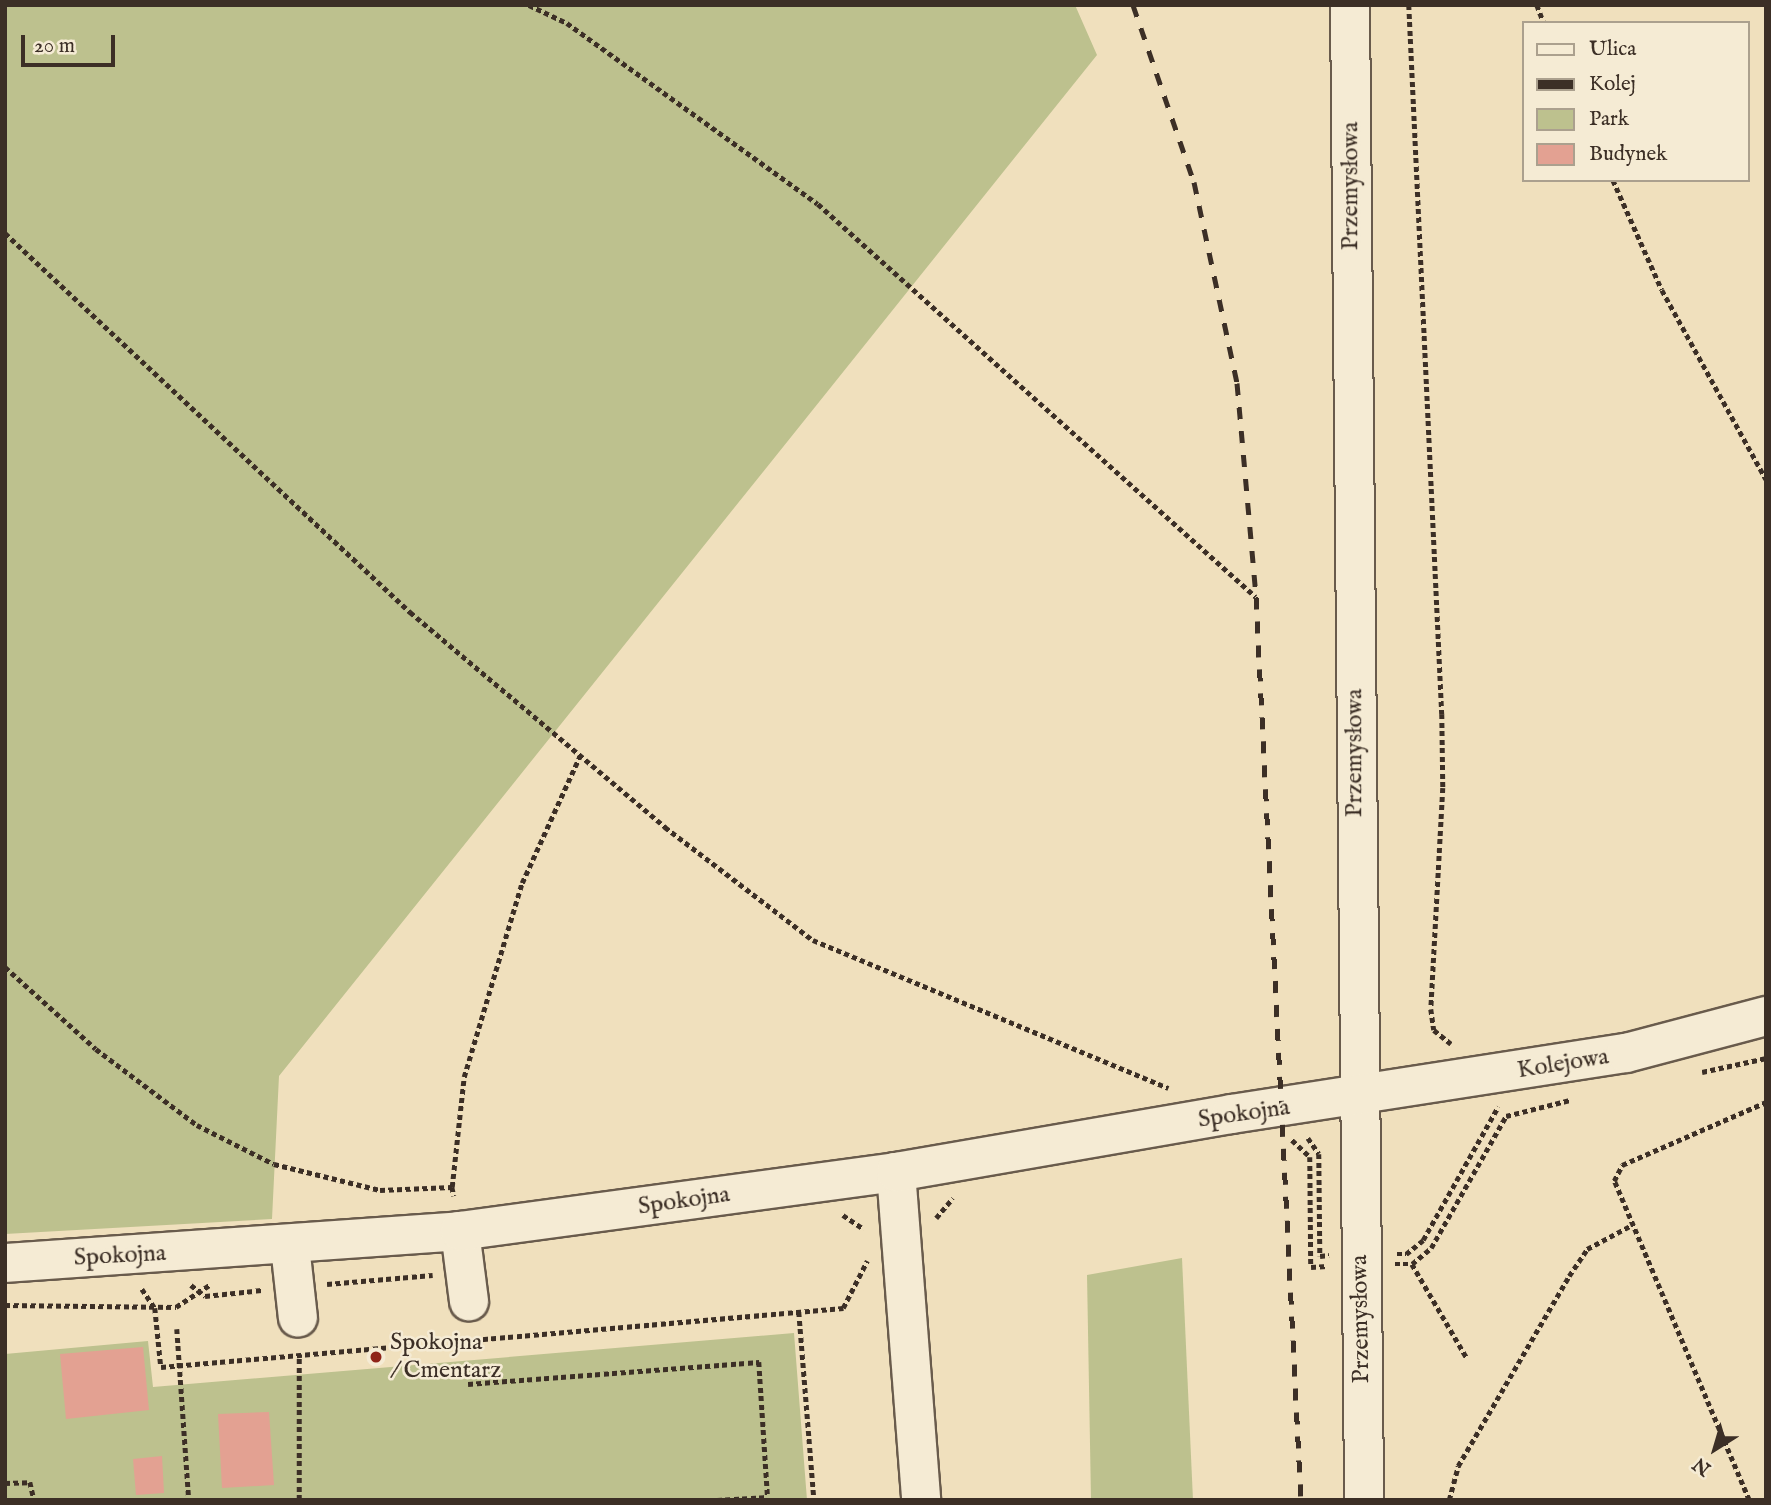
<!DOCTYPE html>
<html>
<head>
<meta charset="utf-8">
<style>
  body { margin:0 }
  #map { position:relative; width:1771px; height:1505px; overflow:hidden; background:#f0e0bd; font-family:"IM FELL English",serif }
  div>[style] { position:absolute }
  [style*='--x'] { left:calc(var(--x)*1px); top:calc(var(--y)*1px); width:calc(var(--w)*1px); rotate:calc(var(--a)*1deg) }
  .green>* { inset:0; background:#bdc18e }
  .building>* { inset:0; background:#e3a192 }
  .path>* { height:4.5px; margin-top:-2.25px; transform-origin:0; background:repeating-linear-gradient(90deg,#3c2f26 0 5px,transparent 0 8.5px) }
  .roads { filter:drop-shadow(2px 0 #695b4c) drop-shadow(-2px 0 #695b4c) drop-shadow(0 2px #695b4c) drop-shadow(0 -2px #695b4c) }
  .minor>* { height:38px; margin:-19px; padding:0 19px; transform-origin:19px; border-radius:19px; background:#f5ebd4 }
  .rail>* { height:5px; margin-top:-2.5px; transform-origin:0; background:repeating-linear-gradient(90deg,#3c2f26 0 12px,transparent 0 24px) }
  .dots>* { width:19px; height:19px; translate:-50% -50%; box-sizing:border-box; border:4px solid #f5ebd4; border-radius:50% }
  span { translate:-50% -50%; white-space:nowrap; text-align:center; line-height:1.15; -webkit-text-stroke:5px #f5ebd4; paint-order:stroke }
  .street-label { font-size:24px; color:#3c2f26 }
  .poi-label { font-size:24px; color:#3c2f26 }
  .left { translate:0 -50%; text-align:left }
  .frame { position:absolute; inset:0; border:7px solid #3c2f26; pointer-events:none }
  .legend { position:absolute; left:1522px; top:21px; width:228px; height:161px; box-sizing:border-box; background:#f5ebd4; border:2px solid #aba08e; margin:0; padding:9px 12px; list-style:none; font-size:21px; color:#3c2f26 }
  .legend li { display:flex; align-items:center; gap:14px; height:35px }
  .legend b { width:35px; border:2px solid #aba08e }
  .north { position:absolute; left:1680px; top:1414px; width:70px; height:70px; -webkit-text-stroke:5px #f5ebd4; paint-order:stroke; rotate:217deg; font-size:19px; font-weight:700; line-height:28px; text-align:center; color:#3c2f26 }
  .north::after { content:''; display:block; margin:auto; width:24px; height:32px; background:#3c2f26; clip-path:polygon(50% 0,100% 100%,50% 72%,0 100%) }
  .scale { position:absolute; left:21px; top:35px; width:94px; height:32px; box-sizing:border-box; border:4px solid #3c2f26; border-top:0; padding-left:9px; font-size:21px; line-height:24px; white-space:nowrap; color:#3c2f26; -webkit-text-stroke:5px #f5ebd4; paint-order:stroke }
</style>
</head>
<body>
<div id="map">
  <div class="green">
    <i style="clip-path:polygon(5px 5px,1075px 5px,1097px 55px,279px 1076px,272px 1219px,5px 1234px)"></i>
    <i style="clip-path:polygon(1182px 1258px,1193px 1500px,1091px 1500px,1087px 1275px)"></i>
    <i style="clip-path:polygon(794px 1333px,807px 1500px,5px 1500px,5px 1354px,148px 1341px,153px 1387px)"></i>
  </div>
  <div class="building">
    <i style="clip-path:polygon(143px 1347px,149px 1410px,66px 1419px,60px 1354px)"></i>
    <i style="clip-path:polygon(269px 1412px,274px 1485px,222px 1488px,218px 1414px)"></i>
    <i style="clip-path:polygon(162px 1456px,164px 1493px,136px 1495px,133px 1459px)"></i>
  </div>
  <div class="path">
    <i style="--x:529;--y:5;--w:42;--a:25.3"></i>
    <i style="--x:567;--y:23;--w:309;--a:35.8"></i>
    <i style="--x:818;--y:204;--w:588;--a:41.9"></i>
    <i style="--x:1409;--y:5;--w:710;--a:87.34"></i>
    <i style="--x:1442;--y:714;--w:74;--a:89.2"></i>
    <i style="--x:1443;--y:788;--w:221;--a:93.1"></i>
    <i style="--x:1431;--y:1009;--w:21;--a:82"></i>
    <i style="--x:1434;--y:1030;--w:22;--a:39"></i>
    <i style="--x:1537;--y:5;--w:19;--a:69"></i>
    <i style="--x:1613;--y:180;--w:120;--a:66"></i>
    <i style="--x:1662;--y:290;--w:216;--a:61.2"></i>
    <i style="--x:5;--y:233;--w:555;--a:43.1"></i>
    <i style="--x:410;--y:612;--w:334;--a:40.1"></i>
    <i style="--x:665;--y:827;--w:186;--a:37.4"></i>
    <i style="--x:813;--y:940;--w:385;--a:22.6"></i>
    <i style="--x:5;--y:967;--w:122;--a:42"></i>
    <i style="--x:96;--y:1049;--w:126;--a:37"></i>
    <i style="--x:197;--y:1125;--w:86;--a:26.9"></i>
    <i style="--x:274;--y:1164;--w:109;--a:13.8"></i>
    <i style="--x:380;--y:1190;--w:72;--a:-2.4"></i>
    <i style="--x:452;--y:1187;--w:9;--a:77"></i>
    <i style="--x:1702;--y:1072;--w:66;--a:-12.3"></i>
    <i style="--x:1308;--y:1138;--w:19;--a:55"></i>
    <i style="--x:1319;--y:1154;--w:102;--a:89.4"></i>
    <i style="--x:1320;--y:1256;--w:9;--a:-6"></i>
    <i style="--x:1292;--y:1140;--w:25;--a:43"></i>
    <i style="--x:1310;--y:1157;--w:110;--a:89.5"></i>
    <i style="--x:1311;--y:1267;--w:16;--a:-4"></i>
    <i style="--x:452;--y:1187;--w:111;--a:-83.8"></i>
    <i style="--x:464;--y:1077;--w:202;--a:-73.4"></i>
    <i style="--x:522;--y:883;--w:140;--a:-65.5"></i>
    <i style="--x:843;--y:1215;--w:25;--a:34"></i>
    <i style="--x:936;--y:1218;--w:26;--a:-50"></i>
    <i style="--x:1397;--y:1254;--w:9;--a:0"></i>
    <i style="--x:1406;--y:1254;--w:22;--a:-39"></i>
    <i style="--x:1423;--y:1240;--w:153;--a:-60.6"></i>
    <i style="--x:1395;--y:1264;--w:17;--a:0"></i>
    <i style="--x:1412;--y:1264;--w:25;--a:-40"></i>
    <i style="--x:1431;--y:1248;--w:152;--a:-60.4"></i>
    <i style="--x:1506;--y:1116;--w:66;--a:-14"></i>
    <i style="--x:1412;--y:1264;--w:109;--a:59.7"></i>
    <i style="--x:327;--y:1284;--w:106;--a:-4.9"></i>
    <i style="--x:191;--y:1285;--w:18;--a:38"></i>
    <i style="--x:205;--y:1296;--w:57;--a:-6"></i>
    <i style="--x:142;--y:1289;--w:23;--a:56"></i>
    <i style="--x:155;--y:1308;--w:59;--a:84.2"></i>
    <i style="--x:161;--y:1367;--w:685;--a:-4.94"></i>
    <i style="--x:843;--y:1308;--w:53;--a:-62.9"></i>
    <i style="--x:5;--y:1305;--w:171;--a:0.7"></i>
    <i style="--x:176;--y:1307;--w:42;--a:-33.3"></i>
    <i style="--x:799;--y:1312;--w:189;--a:85.4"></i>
    <i style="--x:177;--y:1329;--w:171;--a:86"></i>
    <i style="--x:468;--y:1384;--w:292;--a:-4.3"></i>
    <i style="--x:759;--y:1362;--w:138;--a:86.3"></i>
    <i style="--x:5;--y:1483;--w:25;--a:-2"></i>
    <i style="--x:30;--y:1482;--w:18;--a:77"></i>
    <i style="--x:299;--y:1500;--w:146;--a:-90"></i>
    <i style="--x:717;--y:1500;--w:51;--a:-3.4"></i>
    <i style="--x:1449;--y:1500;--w:35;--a:-75"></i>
    <i style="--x:1458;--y:1466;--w:220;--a:-59.7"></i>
    <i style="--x:1569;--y:1276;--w:32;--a:-56"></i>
    <i style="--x:1587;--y:1249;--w:49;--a:-28.1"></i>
    <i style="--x:1749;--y:1500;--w:346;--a:-112.9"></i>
    <i style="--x:1614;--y:1181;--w:18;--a:-63"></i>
    <i style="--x:1622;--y:1165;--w:157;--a:-23.6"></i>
  </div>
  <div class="roads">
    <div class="minor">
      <i style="--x:1350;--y:5;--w:1495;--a:89.46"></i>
      <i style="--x:896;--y:1172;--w:329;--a:85.6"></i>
      <i style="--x:460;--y:1231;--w:71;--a:82.7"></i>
      <i style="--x:290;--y:1246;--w:72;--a:83.7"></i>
      <i style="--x:5;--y:1263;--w:456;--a:-4"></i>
      <i style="--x:460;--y:1231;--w:440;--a:-7.7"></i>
      <i style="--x:896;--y:1172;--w:340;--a:-9.8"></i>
      <i style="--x:1231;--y:1114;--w:400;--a:-8.8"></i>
      <i style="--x:1626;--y:1053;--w:145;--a:-14.8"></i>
    </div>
  </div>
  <div class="rail">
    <i style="--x:1133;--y:5;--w:187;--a:71"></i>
    <i style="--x:1194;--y:182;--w:206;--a:77.9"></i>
    <i style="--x:1237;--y:383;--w:215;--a:84.9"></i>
    <i style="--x:1256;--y:597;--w:904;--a:87.15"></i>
  </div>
  <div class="dots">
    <i style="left:376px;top:1357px;background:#8f2418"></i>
  </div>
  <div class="street-label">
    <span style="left:1351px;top:186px;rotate:-90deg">Przemysłowa</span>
    <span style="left:1355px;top:753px;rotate:-90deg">Przemysłowa</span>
    <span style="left:1563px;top:1064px;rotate:-9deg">Kolejowa</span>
    <span style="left:1244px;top:1114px;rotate:-8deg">Spokojna</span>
    <span style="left:684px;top:1201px;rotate:-8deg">Spokojna</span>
    <span style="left:120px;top:1256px;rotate:-3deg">Spokojna</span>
    <span style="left:1361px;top:1319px;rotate:-91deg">Przemysłowa</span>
  </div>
  <div class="poi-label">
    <span class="left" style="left:390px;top:1357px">Spokojna<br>/ Cmentarz</span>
  </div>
  <div class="frame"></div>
  <ul class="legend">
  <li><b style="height:9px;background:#f5ebd4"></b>Ulica</li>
  <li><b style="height:9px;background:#3c2f26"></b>Kolej</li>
  <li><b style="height:19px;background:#bdc18e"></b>Park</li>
  <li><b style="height:19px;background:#e3a192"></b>Budynek</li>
  </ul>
  <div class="north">N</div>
  <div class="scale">20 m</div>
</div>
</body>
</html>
